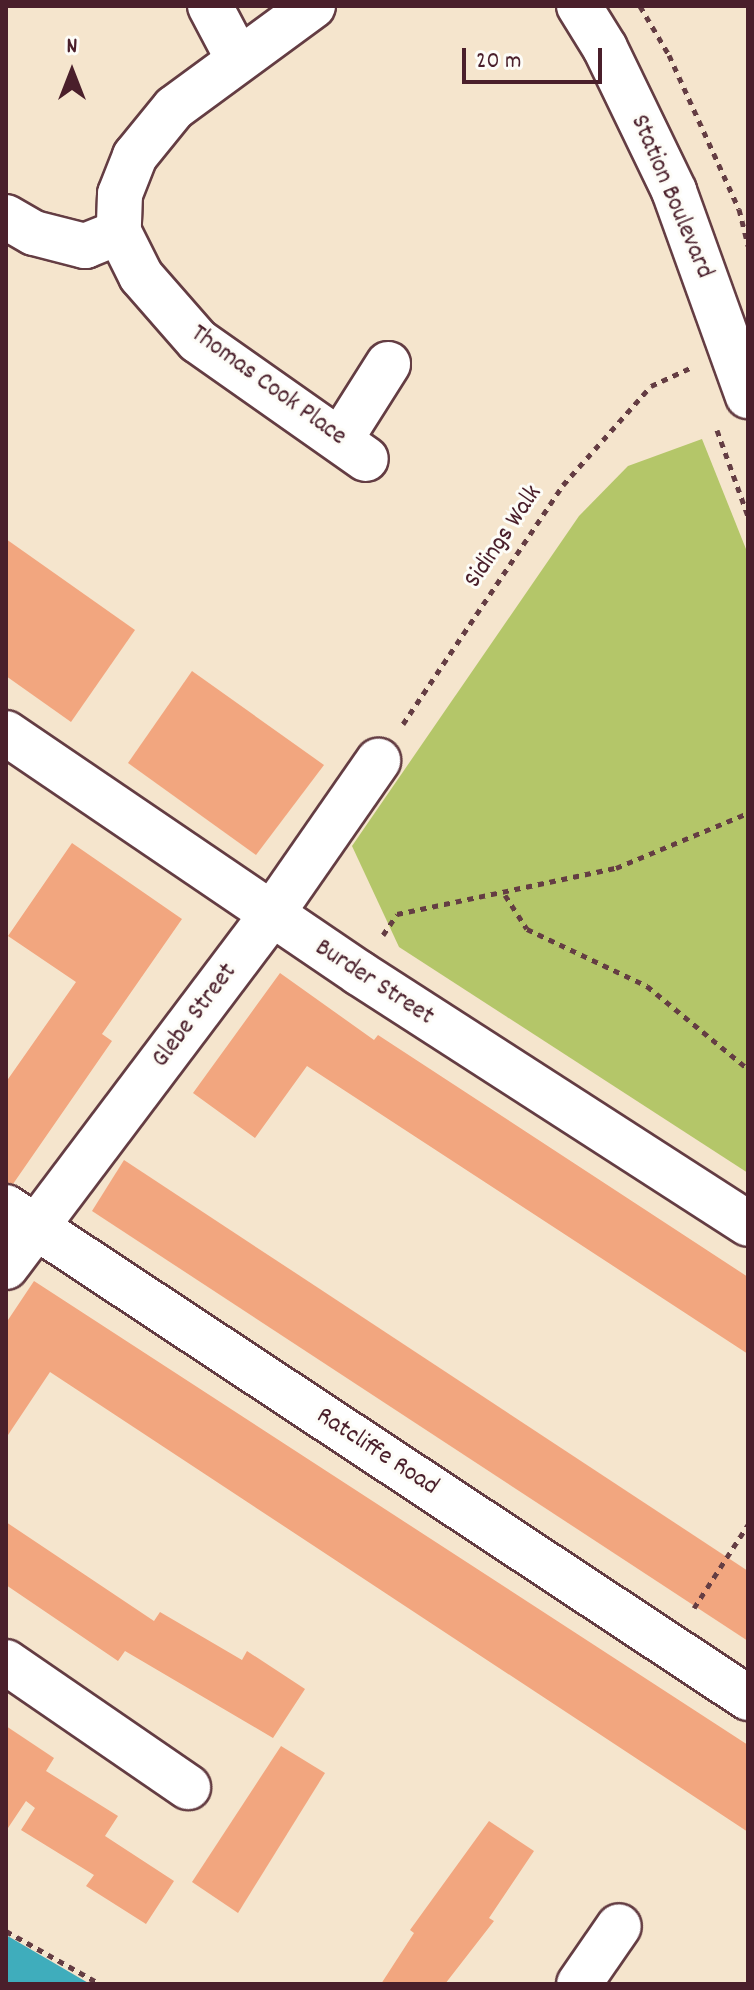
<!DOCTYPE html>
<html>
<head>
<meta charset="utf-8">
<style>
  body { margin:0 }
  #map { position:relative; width:754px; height:1990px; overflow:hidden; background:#f5e5cd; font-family:Dekko,sans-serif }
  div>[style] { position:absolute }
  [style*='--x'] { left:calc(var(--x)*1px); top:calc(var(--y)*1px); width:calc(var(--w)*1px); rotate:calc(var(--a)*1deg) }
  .green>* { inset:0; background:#b4c669 }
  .water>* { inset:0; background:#3fadbc }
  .building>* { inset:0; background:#f2a67f }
  .path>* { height:5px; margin-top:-2.5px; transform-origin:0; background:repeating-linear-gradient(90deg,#643d43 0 6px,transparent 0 12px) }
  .roads { filter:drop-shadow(2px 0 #643d43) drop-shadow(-2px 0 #643d43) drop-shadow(0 2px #643d43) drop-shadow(0 -2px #643d43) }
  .minor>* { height:44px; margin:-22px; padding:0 22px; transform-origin:22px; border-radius:22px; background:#fff }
  .major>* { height:44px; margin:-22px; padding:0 22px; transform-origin:22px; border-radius:22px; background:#fff }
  span { translate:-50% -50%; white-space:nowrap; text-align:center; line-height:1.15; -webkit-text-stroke:6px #fdfcf7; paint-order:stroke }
  .street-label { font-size:26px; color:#4a1f2b }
  .frame { position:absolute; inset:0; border:8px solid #4a1f2b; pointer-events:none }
  .north { position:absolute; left:32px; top:32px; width:80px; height:80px; -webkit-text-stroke:6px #fdfcf7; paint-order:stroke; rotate:0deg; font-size:22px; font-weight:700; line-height:32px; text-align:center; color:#4a1f2b }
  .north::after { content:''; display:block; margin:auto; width:28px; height:36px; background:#4a1f2b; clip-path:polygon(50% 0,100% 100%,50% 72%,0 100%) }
  .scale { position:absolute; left:462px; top:48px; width:140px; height:36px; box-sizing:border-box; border:4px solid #4a1f2b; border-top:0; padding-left:10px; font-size:24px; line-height:28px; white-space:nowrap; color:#4a1f2b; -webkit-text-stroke:6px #fdfcf7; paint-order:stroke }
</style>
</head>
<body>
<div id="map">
  <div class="green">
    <i style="clip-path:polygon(702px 439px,748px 554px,748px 1173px,399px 947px,352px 846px,579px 516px,628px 466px)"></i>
  </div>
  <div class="water">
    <i style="clip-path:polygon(6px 1935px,90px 1984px,6px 1984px)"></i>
  </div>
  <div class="building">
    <i style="clip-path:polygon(6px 539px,135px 630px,71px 722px,6px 676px)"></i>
    <i style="clip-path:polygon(192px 671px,324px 765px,256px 855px,128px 763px)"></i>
    <i style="clip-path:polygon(72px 843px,182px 919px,102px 1034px,112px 1041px,13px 1184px,6px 1182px,6px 1082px,76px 982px,8px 936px)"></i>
    <i style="clip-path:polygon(280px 973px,374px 1040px,378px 1035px,748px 1277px,748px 1354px,307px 1066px,255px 1138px,193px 1093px)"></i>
    <i style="clip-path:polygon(124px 1160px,748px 1571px,748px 1641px,92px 1211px)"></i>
    <i style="clip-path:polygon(34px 1281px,748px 1745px,748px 1832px,50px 1372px,6px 1438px,6px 1323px)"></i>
    <i style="clip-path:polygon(6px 1522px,154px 1621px,160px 1612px,242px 1660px,247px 1651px,305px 1689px,273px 1738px,125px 1651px,118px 1661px,6px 1585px)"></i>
    <i style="clip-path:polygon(6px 1726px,54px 1758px,46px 1771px,118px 1816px,105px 1836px,174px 1881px,146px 1924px,86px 1886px,94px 1875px,21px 1830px,35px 1808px,26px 1801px,6px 1831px)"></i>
    <i style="clip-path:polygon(281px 1746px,325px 1773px,238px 1913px,192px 1882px)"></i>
    <i style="clip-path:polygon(489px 1821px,534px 1851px,489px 1918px,494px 1921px,445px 1984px,381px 1984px,414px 1933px,410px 1930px)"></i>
  </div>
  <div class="path">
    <i style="--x:640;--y:6;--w:57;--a:59.4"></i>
    <i style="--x:669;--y:55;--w:169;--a:65.6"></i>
    <i style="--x:739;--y:209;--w:38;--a:76"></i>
    <i style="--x:717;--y:430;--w:91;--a:70.2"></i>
    <i style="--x:403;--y:724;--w:288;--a:-56.2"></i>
    <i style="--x:563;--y:485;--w:132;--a:-48.4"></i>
    <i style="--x:651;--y:386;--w:43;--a:-24.8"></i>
    <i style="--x:505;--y:895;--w:40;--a:57.1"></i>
    <i style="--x:527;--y:929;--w:133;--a:25.4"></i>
    <i style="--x:647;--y:986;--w:131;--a:39.4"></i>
    <i style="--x:383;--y:935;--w:25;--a:-56"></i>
    <i style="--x:397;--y:914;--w:224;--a:-11.9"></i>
    <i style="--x:616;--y:868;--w:143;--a:-22.6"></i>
    <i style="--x:694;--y:1608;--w:99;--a:-57"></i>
    <i style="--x:6;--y:1931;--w:108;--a:29.4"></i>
  </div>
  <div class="roads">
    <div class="minor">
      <i style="--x:210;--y:6;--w:60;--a:62.2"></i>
      <i style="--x:313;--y:6;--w:172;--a:143.7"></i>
      <i style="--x:174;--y:108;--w:62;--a:129.1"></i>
      <i style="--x:135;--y:156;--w:41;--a:111.5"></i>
      <i style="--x:120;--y:194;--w:38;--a:92"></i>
      <i style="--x:119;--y:232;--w:49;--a:63.4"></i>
      <i style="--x:141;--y:276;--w:86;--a:48.8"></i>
      <i style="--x:198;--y:341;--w:205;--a:35.1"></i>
      <i style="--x:6;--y:217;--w:32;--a:30"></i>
      <i style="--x:34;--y:233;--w:53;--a:14.3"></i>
      <i style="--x:85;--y:246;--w:37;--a:-22"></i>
      <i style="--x:340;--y:440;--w:90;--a:-57.7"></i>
      <i style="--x:6;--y:733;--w:427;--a:34.2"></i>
      <i style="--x:359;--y:973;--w:463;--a:32.8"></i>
      <i style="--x:6;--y:1207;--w:890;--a:33.49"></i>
      <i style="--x:6;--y:1267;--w:441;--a:-53"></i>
      <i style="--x:271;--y:915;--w:188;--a:-55.2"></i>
      <i style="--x:6;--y:1662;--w:221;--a:34.5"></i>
      <i style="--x:579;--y:1984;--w:70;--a:-55.4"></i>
    </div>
    <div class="major">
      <i style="--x:579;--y:6;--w:49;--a:58.2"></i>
      <i style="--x:605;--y:48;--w:159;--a:64.2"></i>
      <i style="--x:674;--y:191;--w:218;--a:70.2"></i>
    </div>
  </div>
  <div class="street-label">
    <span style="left:671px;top:197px;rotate:67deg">Station Boulevard</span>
    <span style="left:268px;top:386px;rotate:36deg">Thomas Cook Place</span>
    <span style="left:504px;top:537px;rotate:-56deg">Sidings Walk</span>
    <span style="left:374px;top:983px;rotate:33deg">Burder Street</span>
    <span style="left:195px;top:1016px;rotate:-53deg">Glebe Street</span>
    <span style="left:377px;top:1452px;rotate:33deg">Ratcliffe Road</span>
  </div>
  <div class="frame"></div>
  <div class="north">N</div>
  <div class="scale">20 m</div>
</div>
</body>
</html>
